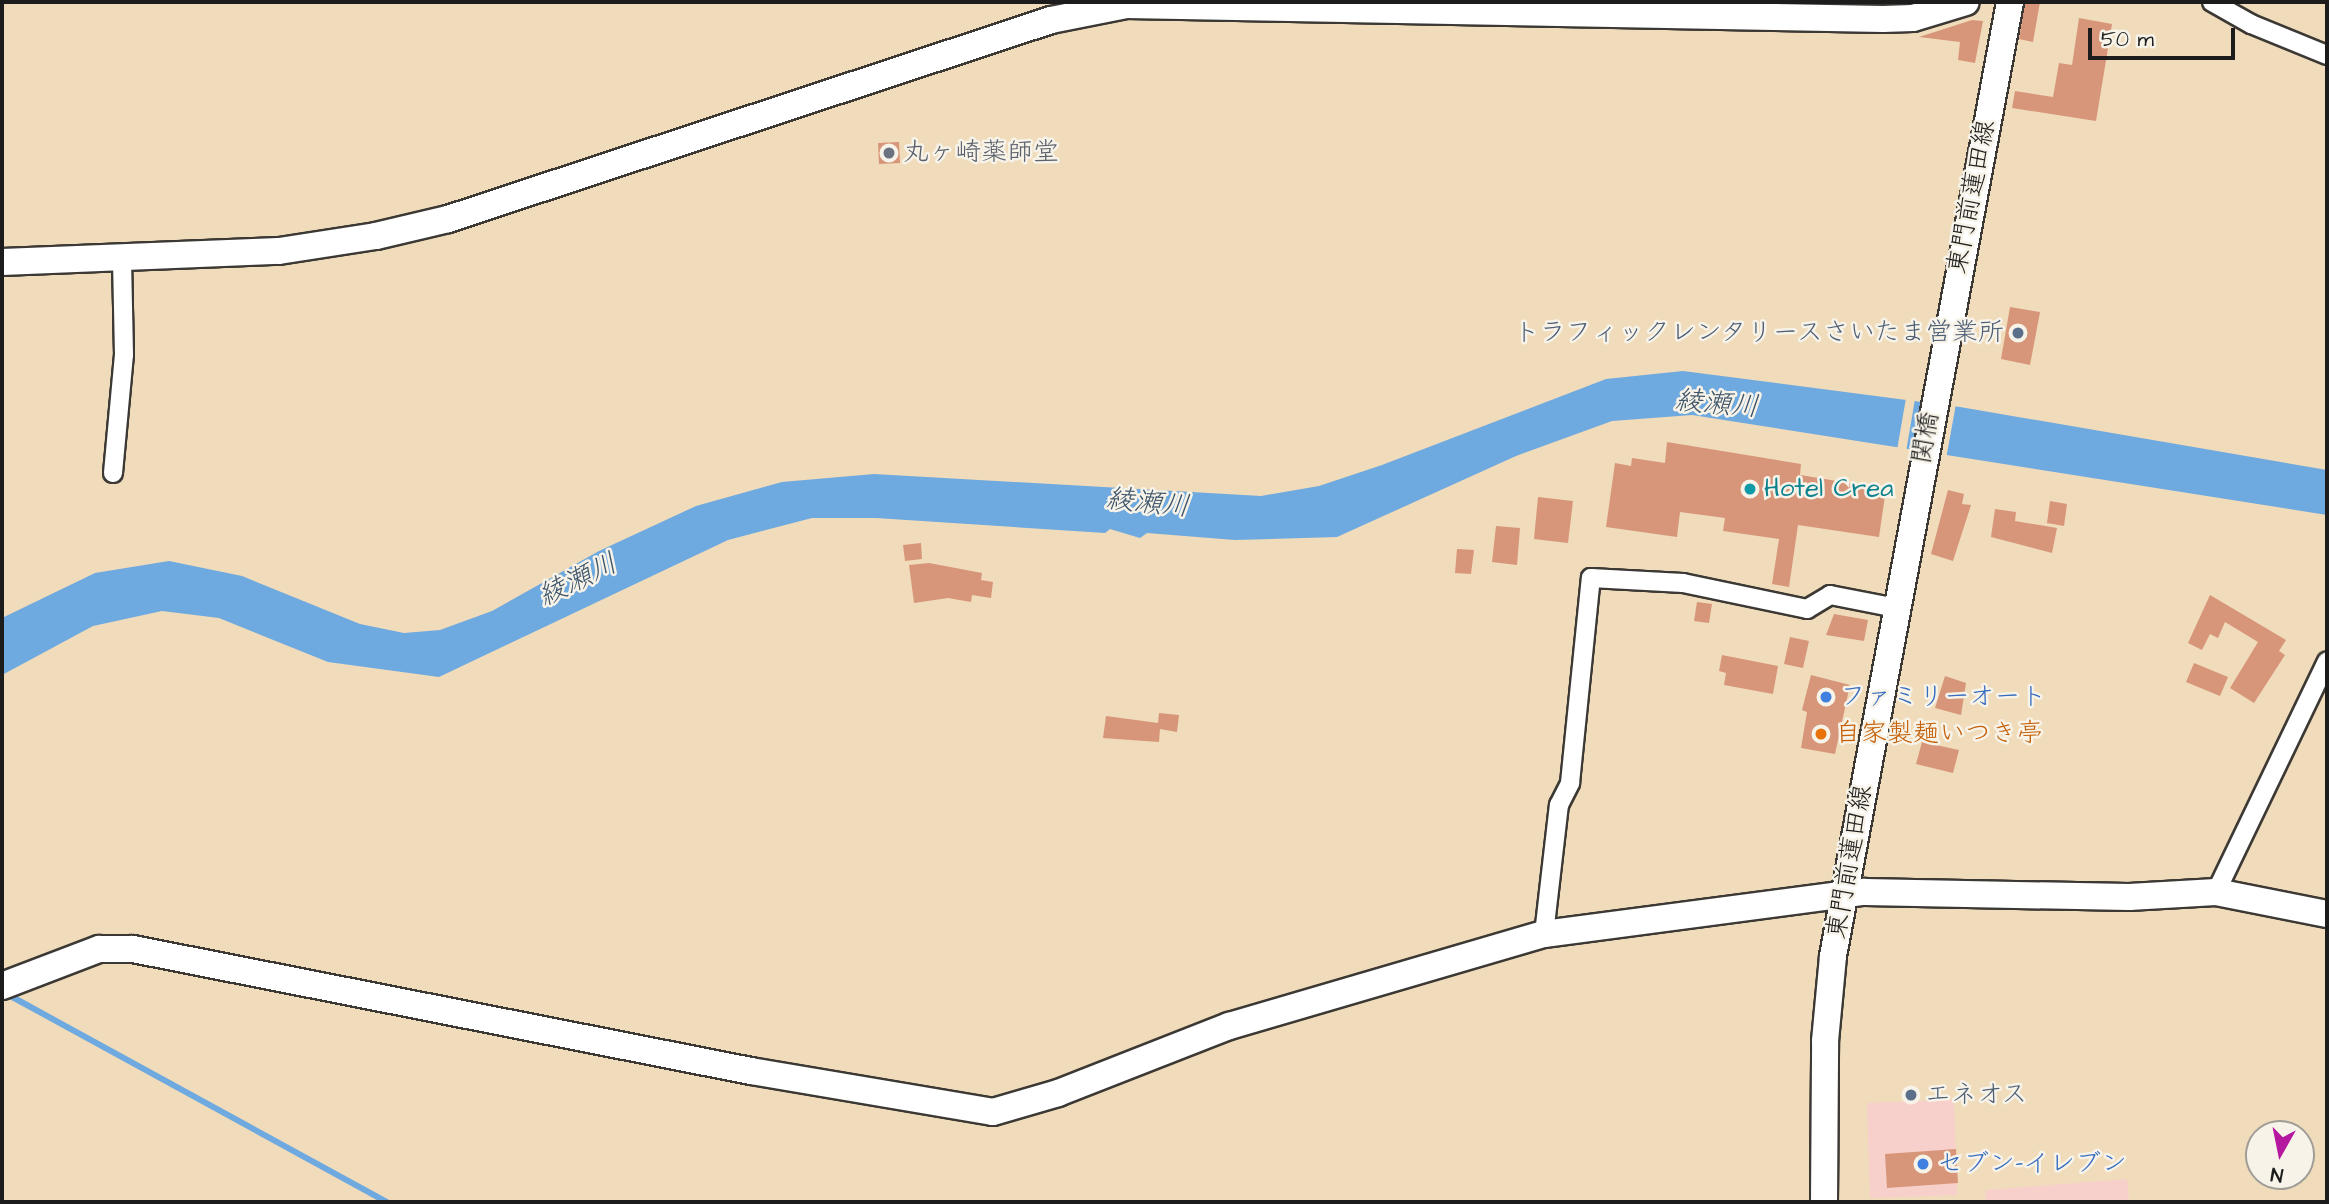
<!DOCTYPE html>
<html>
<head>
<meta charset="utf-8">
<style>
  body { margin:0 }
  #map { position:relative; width:2329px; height:1204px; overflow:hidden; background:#f0dbbb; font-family:"Architects Daughter","Klee One",sans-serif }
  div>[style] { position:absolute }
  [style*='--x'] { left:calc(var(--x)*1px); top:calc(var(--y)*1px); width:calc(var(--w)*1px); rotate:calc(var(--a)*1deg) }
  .built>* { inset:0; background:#f7d0cb }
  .water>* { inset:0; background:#6ea9df }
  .pier>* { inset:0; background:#f0dbbb }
  .stream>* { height:6px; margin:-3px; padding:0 3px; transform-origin:3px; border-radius:3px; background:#6ea9df }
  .building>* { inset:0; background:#d79679 }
  .roads { filter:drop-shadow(2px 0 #3c3934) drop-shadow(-2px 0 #3c3934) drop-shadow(0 2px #3c3934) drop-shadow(0 -2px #3c3934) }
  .street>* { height:18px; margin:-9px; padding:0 9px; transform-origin:9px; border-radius:9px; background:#fff }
  .secondary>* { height:26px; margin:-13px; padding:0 13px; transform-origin:13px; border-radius:13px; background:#fff }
  .dots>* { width:19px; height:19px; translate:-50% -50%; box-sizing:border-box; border:4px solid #f7f3e8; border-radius:50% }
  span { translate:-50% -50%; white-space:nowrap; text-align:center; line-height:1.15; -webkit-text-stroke:5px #f7f3e8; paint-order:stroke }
  .worship-label { font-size:26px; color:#5b616d }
  .left { translate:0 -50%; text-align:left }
  .street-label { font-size:26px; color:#1c1c1c }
  .service-label { font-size:26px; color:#4e5e75 }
  .right { translate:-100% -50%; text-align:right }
  .culture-label { font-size:26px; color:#0d838f }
  .shop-label { font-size:26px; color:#366cbe }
  .food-label { font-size:26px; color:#c56008 }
  .water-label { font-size:28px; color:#3d546a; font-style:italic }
  .frame { position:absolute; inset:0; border:4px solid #1c1c1c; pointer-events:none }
  .north { position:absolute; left:2245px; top:1120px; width:70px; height:70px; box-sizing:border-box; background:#f7f3e8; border:2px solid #9f9d96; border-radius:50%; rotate:189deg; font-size:19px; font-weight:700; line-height:28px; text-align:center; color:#1c1c1c }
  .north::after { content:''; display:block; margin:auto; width:24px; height:32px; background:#b5179e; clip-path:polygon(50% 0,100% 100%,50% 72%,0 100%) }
  .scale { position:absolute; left:2088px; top:28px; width:147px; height:32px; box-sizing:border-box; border:4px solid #1c1c1c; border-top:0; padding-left:9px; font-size:21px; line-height:24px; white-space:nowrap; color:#1c1c1c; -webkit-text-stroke:5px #f7f3e8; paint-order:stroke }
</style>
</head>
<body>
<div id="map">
  <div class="built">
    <i style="clip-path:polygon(1954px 1100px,1957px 1195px,1870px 1198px,1867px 1103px)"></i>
    <i style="clip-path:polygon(2127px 1179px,2129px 1202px,1985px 1202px,1986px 1190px)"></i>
  </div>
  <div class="water">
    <i style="clip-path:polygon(1683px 371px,1960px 407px,2327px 470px,2327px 515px,1692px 415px,1612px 421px,1516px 456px,1337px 537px,1235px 540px,1147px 533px,1140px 538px,1110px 529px,1105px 533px,876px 518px,812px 518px,728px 540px,439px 677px,328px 662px,219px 618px,162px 611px,93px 626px,2px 675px,2px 618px,95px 573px,169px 561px,242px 576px,360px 624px,404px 633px,440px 630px,492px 611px,599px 551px,696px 506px,782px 482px,874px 474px,1261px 496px,1319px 486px,1382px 465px,1606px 379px)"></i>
  </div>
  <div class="pier">
    <i style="clip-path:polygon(1906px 398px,1915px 399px,1906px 452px,1897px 450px)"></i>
    <i style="clip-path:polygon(1946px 403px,1956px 404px,1946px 459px,1936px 457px)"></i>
  </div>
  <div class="stream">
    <i style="--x:5;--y:993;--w:435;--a:28.7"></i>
  </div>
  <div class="building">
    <i style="clip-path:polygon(2025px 2px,2040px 2px,2033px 42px,2019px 39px)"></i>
    <i style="clip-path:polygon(2079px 18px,2112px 24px,2096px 121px,2012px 108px,2015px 91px,2053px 97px,2059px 63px,2072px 65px)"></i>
    <i style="clip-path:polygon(1972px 20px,1983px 21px,1975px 63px,1958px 60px,1960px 42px,1919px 37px)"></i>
    <i style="clip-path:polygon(899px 142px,900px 163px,879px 164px,878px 143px)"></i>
    <i style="clip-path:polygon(2010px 307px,2040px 312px,2030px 365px,2001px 359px)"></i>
    <i style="clip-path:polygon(1667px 442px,1801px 464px,1800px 475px,1886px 489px,1879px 537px,1798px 525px,1789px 587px,1772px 584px,1779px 539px,1723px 531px,1725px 518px,1680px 512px,1677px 537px,1606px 527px,1615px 463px,1631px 466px,1632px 458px,1665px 463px)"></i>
    <i style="clip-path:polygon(1948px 490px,1964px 494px,1962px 504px,1971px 505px,1953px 561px,1931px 554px)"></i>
    <i style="clip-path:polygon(1538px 497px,1573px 501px,1568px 543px,1534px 539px)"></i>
    <i style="clip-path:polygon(2050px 501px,2067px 504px,2064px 526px,2047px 523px)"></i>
    <i style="clip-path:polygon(1995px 509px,2016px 512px,2015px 521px,2057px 528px,2052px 553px,1991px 537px)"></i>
    <i style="clip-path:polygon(1496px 526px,1520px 528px,1517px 565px,1492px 562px)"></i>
    <i style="clip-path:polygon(921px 543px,922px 559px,905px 561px,903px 545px)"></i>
    <i style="clip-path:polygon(1457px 549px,1474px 550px,1471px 574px,1455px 573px)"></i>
    <i style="clip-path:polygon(929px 563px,982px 573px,981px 580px,993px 582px,991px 598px,972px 595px,971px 602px,948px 598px,914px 603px,909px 565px)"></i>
    <i style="clip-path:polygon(2210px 595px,2286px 640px,2279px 651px,2285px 655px,2254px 703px,2230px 688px,2258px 642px,2225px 622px,2218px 638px,2210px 634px,2202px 650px,2188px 643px)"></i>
    <i style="clip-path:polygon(1697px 602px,1712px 604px,1709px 623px,1694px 621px)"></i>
    <i style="clip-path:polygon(1834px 614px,1868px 620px,1864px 641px,1826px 635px)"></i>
    <i style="clip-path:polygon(1790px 637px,1809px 641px,1803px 668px,1784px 664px)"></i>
    <i style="clip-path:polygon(1722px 655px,1778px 666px,1773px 694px,1724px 685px,1726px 673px,1719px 671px)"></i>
    <i style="clip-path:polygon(2194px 663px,2228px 677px,2220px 696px,2186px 682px)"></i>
    <i style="clip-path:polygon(1811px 675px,1850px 685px,1835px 754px,1801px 748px,1807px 712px,1802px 710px)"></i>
    <i style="clip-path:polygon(1945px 676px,1966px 683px,1961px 715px,1935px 708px)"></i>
    <i style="clip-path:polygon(1159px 713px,1179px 715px,1177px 732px,1160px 729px,1159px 742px,1103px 738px,1106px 716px,1158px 723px)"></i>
    <i style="clip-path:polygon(1922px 742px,1959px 750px,1953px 773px,1916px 764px)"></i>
    <i style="clip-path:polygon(1956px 1149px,1958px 1183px,1887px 1188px,1885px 1154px)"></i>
  </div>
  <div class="roads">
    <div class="street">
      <i style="--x:2212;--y:2;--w:45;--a:29.4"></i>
      <i style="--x:2251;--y:24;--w:82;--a:22.2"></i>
      <i style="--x:113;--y:473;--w:119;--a:-84.7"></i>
      <i style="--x:124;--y:355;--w:98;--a:-91.2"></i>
      <i style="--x:2216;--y:892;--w:256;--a:-64.3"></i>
      <i style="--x:1544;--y:934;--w:130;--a:-83.4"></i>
      <i style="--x:1559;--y:805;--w:25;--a:-63"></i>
      <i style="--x:1570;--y:783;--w:206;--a:-84.2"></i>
      <i style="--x:1591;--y:578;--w:92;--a:3.1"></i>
      <i style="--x:1683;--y:583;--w:127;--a:11.8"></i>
      <i style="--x:1807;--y:609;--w:27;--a:-31"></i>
      <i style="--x:1830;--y:595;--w:67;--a:11.1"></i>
    </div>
    <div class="secondary">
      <i style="--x:2;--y:262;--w:277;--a:-2.3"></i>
      <i style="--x:279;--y:251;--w:98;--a:-8.8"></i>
      <i style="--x:376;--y:236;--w:74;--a:-13.3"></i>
      <i style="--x:448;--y:219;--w:635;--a:-18.26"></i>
      <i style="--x:1051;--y:20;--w:77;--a:-11.2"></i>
      <i style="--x:1127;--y:5;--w:756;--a:1.06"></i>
      <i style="--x:1883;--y:19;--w:30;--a:-2"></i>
      <i style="--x:1913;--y:18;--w:55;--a:-16.8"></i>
      <i style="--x:2;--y:986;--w:104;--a:-20.9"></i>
      <i style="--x:99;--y:949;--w:34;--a:0"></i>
      <i style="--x:133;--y:949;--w:630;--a:11.17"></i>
      <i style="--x:751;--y:1071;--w:245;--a:9.6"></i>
      <i style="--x:993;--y:1112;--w:68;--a:-16.3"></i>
      <i style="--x:1058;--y:1093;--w:184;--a:-21.4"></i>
      <i style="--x:1229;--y:1026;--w:328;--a:-16.3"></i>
      <i style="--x:1544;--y:934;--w:324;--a:-7.5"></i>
      <i style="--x:1865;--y:892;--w:264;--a:1.1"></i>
      <i style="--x:2129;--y:897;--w:87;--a:-3.3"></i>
      <i style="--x:2216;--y:892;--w:113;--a:11.2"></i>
      <i style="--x:1824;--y:1202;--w:161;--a:-89.6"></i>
      <i style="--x:1825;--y:1041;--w:85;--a:-84.6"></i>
      <i style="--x:1833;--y:956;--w:970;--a:-79.49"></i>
    </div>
  </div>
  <div class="dots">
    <i style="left:889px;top:153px;background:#6b7280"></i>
    <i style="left:2018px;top:333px;background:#5c6f8a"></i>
    <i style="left:1750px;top:489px;background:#0f9aa8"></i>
    <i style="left:1826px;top:697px;background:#3f7fe0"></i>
    <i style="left:1821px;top:734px;background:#e8710a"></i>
    <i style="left:1911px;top:1095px;background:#5c6f8a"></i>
    <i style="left:1923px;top:1164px;background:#3f7fe0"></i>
  </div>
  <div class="worship-label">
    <span class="left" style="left:903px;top:153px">丸ヶ崎薬師堂</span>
  </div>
  <div class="street-label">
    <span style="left:1972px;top:197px;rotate:-79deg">東門前蓮田線</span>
    <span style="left:1926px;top:438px;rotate:-80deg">関橋</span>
    <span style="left:1850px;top:862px;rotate:-80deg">東門前蓮田線</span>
  </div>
  <div class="service-label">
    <span class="right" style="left:2004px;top:333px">トラフィックレンタリースさいたま営業所</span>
    <span class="left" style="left:1925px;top:1095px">エネオス</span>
  </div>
  <div class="culture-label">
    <span class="left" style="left:1764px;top:489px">Hotel Crea</span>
  </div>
  <div class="shop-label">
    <span class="left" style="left:1840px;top:697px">ファミリーオート</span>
    <span class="left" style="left:1937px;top:1164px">セブン-イレブン</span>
  </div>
  <div class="food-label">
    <span class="left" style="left:1835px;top:734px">自家製麺いつき亭</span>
  </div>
  <div class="water-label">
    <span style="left:1717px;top:404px;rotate:5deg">綾瀬川</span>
    <span style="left:1148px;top:503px;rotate:6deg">綾瀬川</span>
    <span style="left:578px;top:580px;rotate:-26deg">綾瀬川</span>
  </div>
  <div class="frame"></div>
  <div class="north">N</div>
  <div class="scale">50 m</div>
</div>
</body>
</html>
